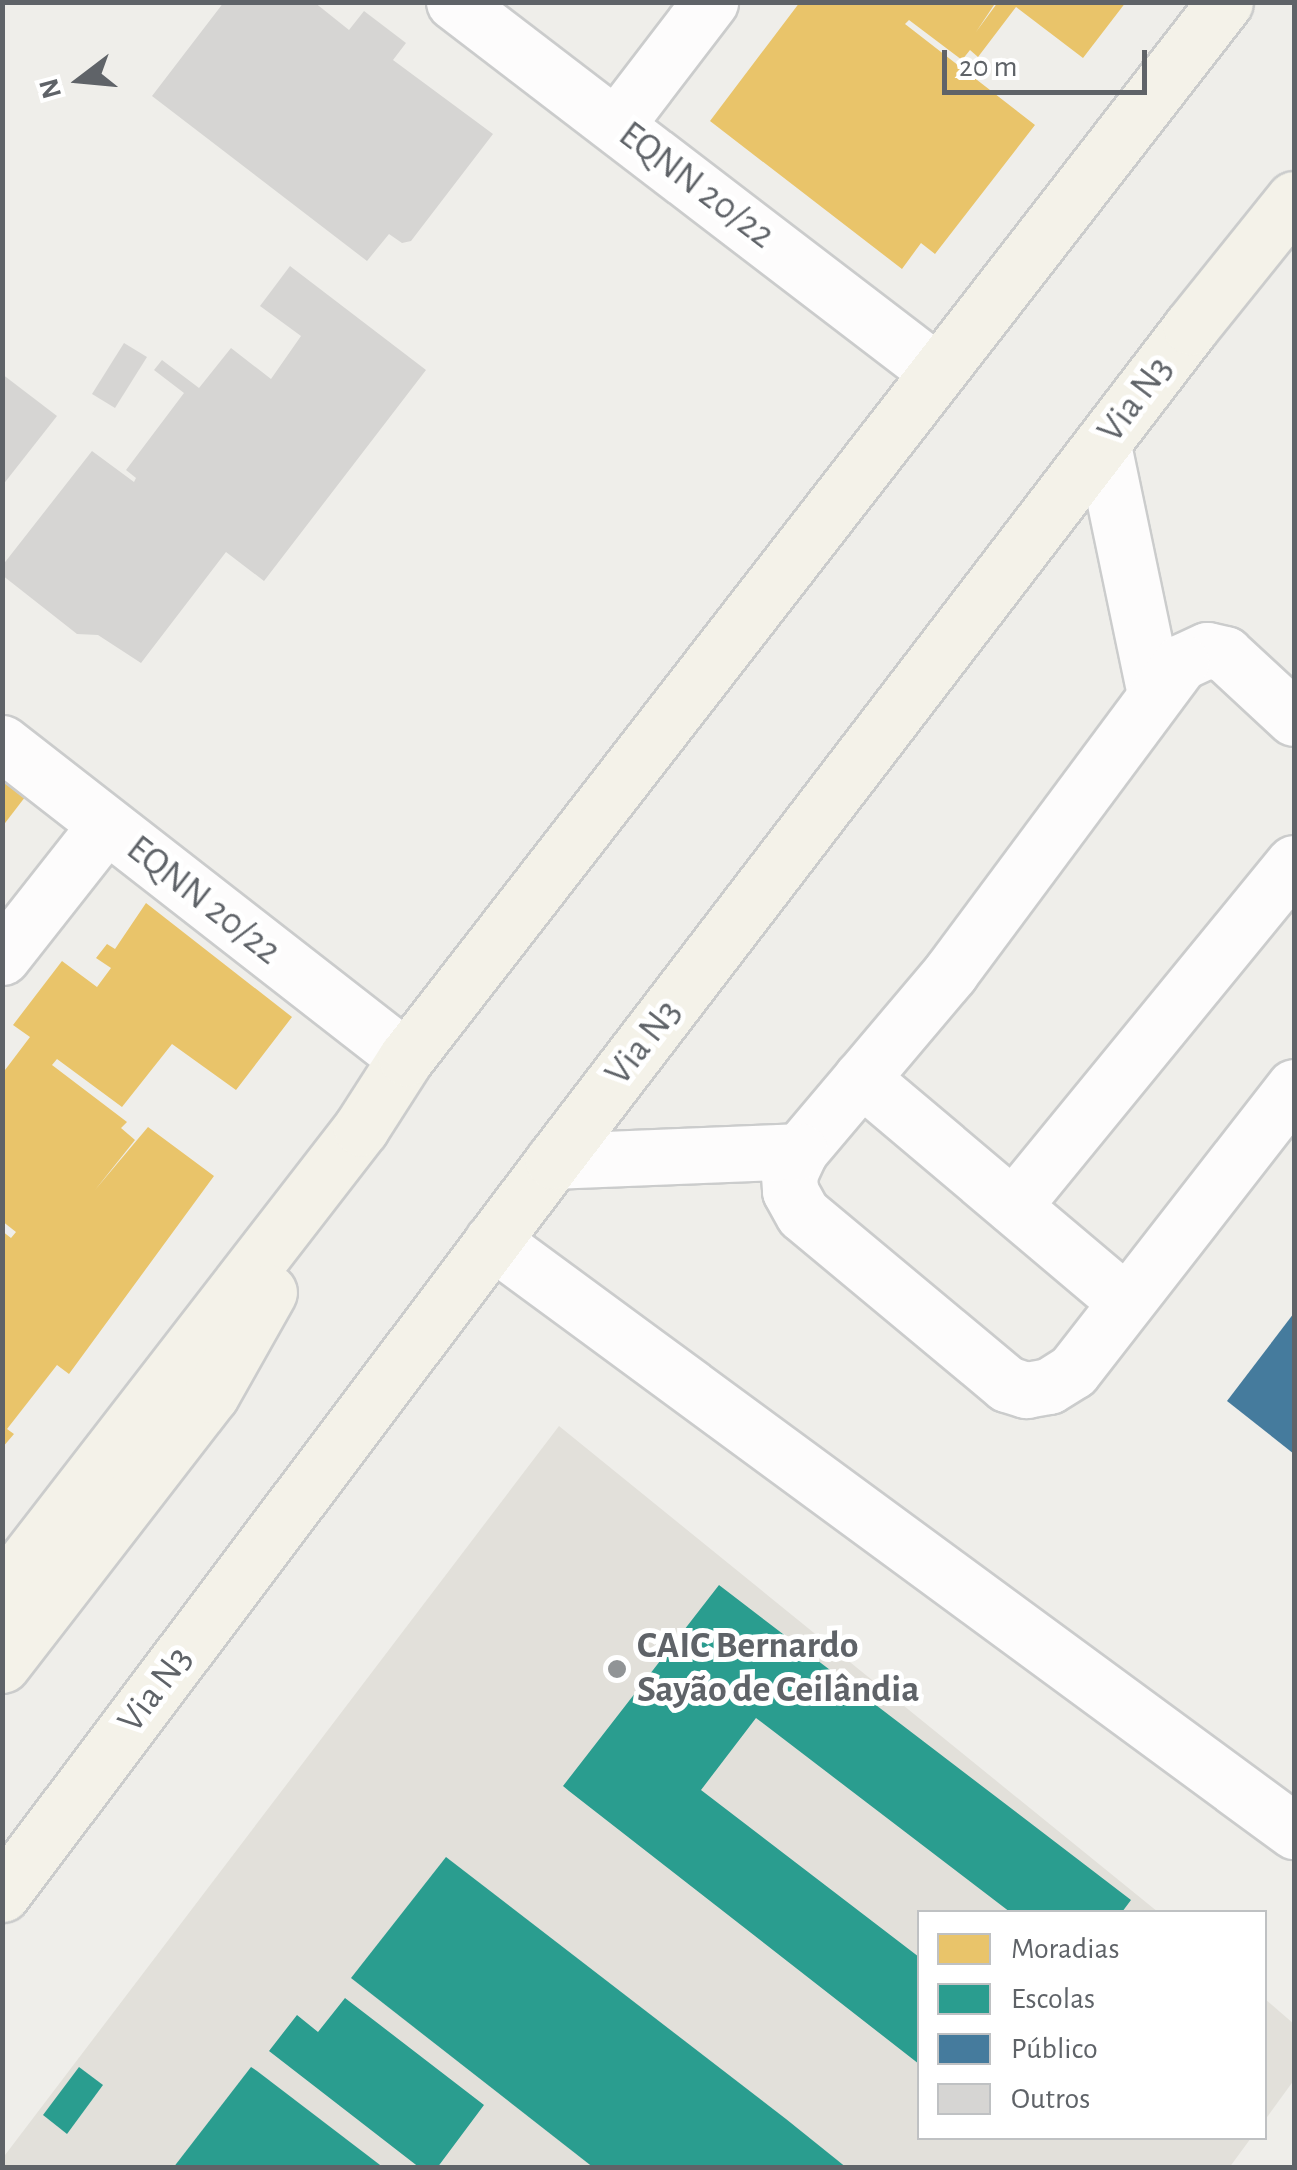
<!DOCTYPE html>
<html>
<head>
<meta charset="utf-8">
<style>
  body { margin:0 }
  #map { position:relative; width:1297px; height:2170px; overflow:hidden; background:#efeeea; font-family:"Alegreya Sans",sans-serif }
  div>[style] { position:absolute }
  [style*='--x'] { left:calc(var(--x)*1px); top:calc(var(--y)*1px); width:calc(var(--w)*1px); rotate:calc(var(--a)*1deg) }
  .education>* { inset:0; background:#e2e0da }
  .homes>* { inset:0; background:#e9c46a }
  .schools>* { inset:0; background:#2a9d8f }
  .public>* { inset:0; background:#457b9d }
  .building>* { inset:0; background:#d6d5d3 }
  .roads { filter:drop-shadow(2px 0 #cbcccc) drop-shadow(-2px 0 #cbcccc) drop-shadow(0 2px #cbcccc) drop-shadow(0 -2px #cbcccc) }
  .minor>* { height:55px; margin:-27.5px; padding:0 27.5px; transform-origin:27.5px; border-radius:27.5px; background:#fdfcfc }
  .major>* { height:55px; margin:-27.5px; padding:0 27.5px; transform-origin:27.5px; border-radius:27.5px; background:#f4f2e9 }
  .dots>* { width:28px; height:28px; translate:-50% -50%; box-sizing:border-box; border:5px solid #fff; border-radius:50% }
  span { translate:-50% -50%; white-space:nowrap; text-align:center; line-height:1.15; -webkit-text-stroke:10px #fff; paint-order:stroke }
  .street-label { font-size:38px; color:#5f6368 }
  .poi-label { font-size:38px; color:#5f6368; font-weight:700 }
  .left { translate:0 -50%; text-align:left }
  .frame { position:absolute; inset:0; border:5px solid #5f6368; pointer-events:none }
  .legend { position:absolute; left:917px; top:1910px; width:350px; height:230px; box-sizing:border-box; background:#fff; border:2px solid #bfc1c3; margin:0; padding:12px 18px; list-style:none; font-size:30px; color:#5f6368 }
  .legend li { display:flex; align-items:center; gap:20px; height:50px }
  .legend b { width:50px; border:2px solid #bfc1c3 }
  .north { position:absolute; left:30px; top:30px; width:100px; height:100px; -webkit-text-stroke:8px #fff; paint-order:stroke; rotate:254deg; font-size:28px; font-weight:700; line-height:40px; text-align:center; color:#5f6368 }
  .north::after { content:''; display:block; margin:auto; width:35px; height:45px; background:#5f6368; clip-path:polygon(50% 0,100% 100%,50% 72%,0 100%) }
  .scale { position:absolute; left:942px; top:50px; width:205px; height:45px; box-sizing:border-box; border:5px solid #5f6368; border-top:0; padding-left:12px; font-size:30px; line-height:35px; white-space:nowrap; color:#5f6368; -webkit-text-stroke:8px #fff; paint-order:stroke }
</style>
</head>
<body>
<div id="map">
  <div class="education">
    <i style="clip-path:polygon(559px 1426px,1158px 1912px,919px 1912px,919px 2138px,1251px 2138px,1229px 2168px,3px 2168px,2px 2159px)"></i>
    <i style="clip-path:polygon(1265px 1999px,1294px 2024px,1294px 2080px,1265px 2120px)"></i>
  </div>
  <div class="homes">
    <i style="clip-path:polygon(800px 2px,996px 2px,976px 32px,998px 2px,1126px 2px,1083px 58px,1016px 7px,978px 57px,970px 50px,962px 60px,909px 20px,905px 24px,1035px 125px,935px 254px,921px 243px,902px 269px,710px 121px)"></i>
    <i style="clip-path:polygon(2px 766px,32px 788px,2px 827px)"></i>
    <i style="clip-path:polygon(146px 903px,292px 1017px,236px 1090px,172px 1044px,122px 1107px,57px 1059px,52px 1065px,127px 1122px,121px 1128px,135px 1140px,95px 1190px,148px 1127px,214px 1176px,69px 1374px,57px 1365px,7px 1429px,14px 1434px,2px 1448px,2px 1231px,11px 1238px,16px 1232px,2px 1221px,2px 1074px,30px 1037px,13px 1025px,62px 961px,97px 987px,111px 968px,96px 958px,107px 944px,115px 949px)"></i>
  </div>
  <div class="schools">
    <i style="clip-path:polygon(719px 1585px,1131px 1900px,1122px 1912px,1010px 1912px,756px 1718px,701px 1790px,919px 1957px,919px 2064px,569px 1791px,563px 1786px)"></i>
    <i style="clip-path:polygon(446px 1857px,786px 2119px,847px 2168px,594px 2168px,351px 1978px)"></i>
    <i style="clip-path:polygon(345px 1998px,484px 2105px,437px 2168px,420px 2168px,269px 2051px,297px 2015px,318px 2032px)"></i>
    <i style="clip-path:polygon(79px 2067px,103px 2085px,67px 2134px,43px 2115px)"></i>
    <i style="clip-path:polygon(251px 2067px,257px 2071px,384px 2168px,173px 2168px)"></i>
  </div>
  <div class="public">
    <i style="clip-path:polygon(1294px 1313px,1294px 1454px,1227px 1401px)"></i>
  </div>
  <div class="building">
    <i style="clip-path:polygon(224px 2px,314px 2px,349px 30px,364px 11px,406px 43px,393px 60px,493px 134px,411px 241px,402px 243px,389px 234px,367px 261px,152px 96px)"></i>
    <i style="clip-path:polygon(290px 266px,426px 370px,264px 581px,226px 552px,141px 663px,98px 635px,77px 634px,2px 575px,2px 566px,92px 451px,134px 482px,136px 478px,126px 470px,184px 393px,154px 370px,162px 360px,199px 388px,231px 348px,271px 379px,301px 336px,260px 306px)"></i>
    <i style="clip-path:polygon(124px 343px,147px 357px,115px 408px,92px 394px)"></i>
    <i style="clip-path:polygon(2px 374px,57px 416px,2px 486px)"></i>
  </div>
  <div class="roads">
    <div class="minor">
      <i style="--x:454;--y:2;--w:607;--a:37.44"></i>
      <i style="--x:616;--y:125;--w:155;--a:-52.6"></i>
      <i style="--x:1103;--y:445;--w:253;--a:78.2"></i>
      <i style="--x:1294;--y:718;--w:94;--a:-137.2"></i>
      <i style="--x:1225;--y:654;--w:18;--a:-167"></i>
      <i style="--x:1207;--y:650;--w:29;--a:155"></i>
      <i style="--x:1181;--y:662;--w:386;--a:126.6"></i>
      <i style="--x:951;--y:972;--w:234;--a:130.2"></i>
      <i style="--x:800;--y:1151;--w:26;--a:115"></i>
      <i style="--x:789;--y:1175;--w:16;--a:86"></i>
      <i style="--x:790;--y:1191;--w:26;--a:61"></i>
      <i style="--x:803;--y:1214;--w:266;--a:39.8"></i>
      <i style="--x:1007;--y:1384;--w:20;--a:18"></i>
      <i style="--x:1026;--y:1390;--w:23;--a:-10"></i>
      <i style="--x:1049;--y:1386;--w:28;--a:-32"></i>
      <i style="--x:1073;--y:1371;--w:360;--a:-52.1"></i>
      <i style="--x:2;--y:743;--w:512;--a:37.94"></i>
      <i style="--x:2;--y:957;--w:168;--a:-51.8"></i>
      <i style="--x:861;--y:1078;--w:347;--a:40.2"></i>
      <i style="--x:553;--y:1161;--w:247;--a:-2.3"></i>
      <i style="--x:1013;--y:1206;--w:443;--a:-50.7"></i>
      <i style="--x:492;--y:1241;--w:996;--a:36.34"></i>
    </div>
    <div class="major">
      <i style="--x:2;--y:1592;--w:587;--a:-52.27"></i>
      <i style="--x:361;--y:1128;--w:83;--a:-57.3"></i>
      <i style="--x:406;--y:1058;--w:1336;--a:-52.2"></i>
      <i style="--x:2;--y:1665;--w:341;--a:-52.3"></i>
      <i style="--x:211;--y:1395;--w:118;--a:-60.6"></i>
      <i style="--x:2;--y:1894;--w:917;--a:-53.07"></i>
      <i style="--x:553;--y:1161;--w:1050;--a:-52.58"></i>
      <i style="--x:1191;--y:327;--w:164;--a:-51.2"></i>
    </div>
  </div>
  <div class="dots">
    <i style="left:617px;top:1669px;background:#919496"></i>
  </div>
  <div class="street-label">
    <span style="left:696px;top:186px;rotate:37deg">EQNN 20/22</span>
    <span style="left:1136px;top:400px;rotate:-53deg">Via N3</span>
    <span style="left:203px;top:901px;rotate:38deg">EQNN 20/22</span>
    <span style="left:644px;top:1043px;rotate:-52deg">Via N3</span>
    <span style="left:156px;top:1690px;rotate:-53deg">Via N3</span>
  </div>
  <div class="poi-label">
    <span class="left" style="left:637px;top:1669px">CAIC Bernardo<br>Sayão de Ceilândia</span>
  </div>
  <div class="frame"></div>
  <ul class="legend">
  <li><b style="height:28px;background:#e9c46a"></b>Moradias</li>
  <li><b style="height:28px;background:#2a9d8f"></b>Escolas</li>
  <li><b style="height:28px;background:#457b9d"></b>Público</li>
  <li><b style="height:28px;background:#d6d5d3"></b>Outros</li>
  </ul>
  <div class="north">N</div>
  <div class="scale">20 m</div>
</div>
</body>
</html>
